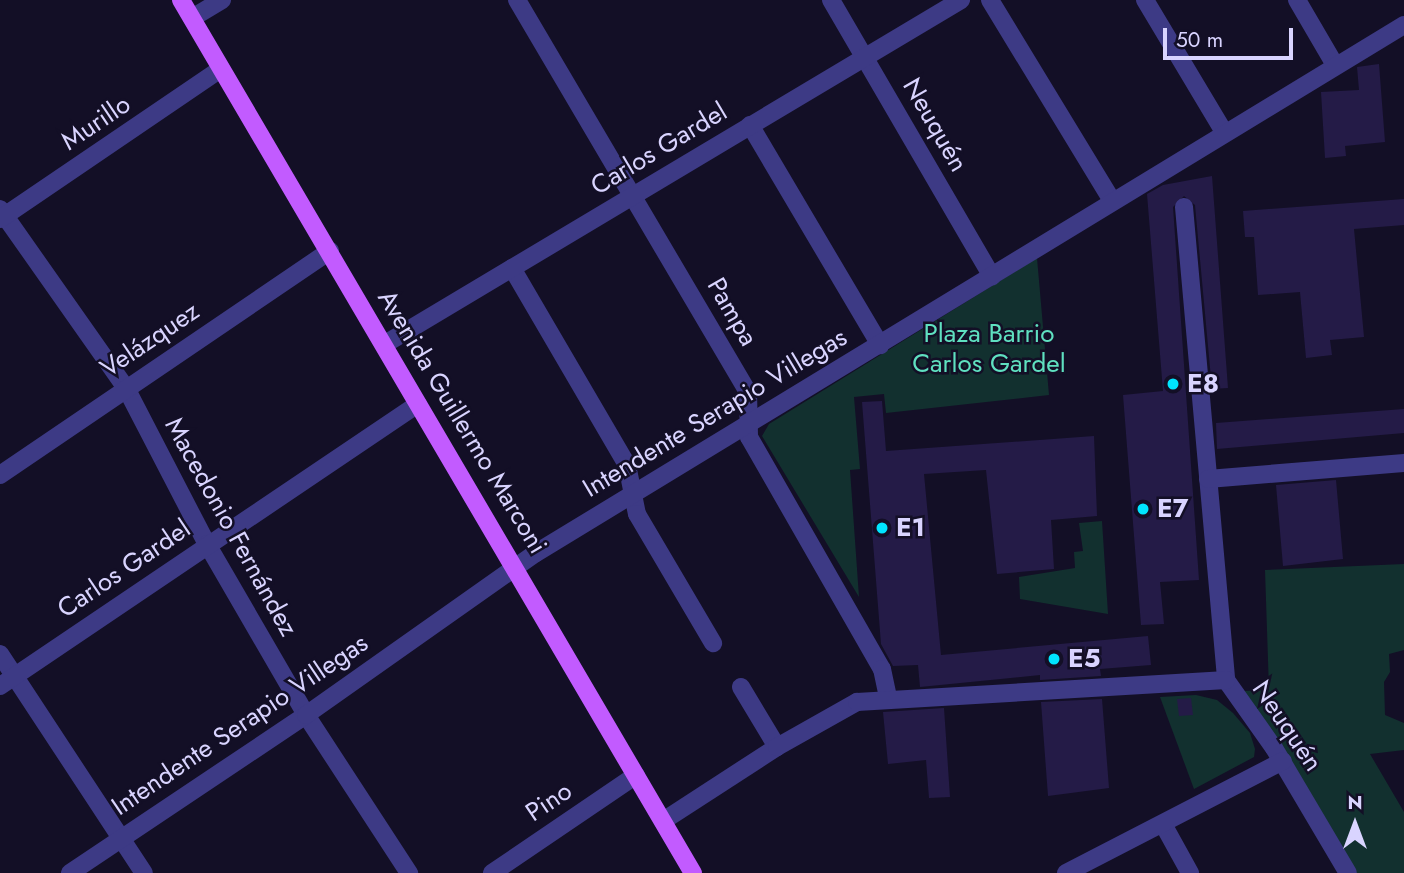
<!DOCTYPE html>
<html>
<head>
<meta charset="utf-8">
<style>
  body { margin:0 }
  #map { position:relative; width:1404px; height:873px; overflow:hidden; background:#130f26; font-family:Jost,sans-serif }
  div>[style] { position:absolute }
  [style*='--x'] { left:calc(var(--x)*1px); top:calc(var(--y)*1px); width:calc(var(--w)*1px); rotate:calc(var(--a)*1deg) }
  .green>* { inset:0; background:#12302f }
  .building>* { inset:0; background:#241b47 }
  .minor>* { height:18px; margin:-9px; padding:0 9px; transform-origin:9px; border-radius:9px; background:#3d3a85 }
  .major>* { height:18px; margin:-9px; padding:0 9px; transform-origin:9px; border-radius:9px; background:#c25bff }
  .dots>* { width:19px; height:19px; translate:-50% -50%; box-sizing:border-box; border:4px solid #130f26; border-radius:50% }
  span { translate:-50% -50%; white-space:nowrap; text-align:center; line-height:1.15; -webkit-text-stroke:5px #130f26; paint-order:stroke }
  .street-label { font-size:26px; color:#d9d4ff }
  .park-label { font-size:26px; color:#5fe0c0 }
  .poi-label { font-size:26px; color:#d9d4ff; font-weight:700 }
  .left { translate:0 -50%; text-align:left }
  .north { position:absolute; left:1320px; top:789px; width:70px; height:70px; -webkit-text-stroke:5px #130f26; paint-order:stroke; rotate:0deg; font-size:19px; font-weight:700; line-height:28px; text-align:center; color:#d9d4ff }
  .north::after { content:''; display:block; margin:auto; width:24px; height:32px; background:#d9d4ff; clip-path:polygon(50% 0,100% 100%,50% 72%,0 100%) }
  .scale { position:absolute; left:1163px; top:28px; width:130px; height:32px; box-sizing:border-box; border:4px solid #d9d4ff; border-top:0; padding-left:9px; font-size:21px; line-height:24px; white-space:nowrap; color:#d9d4ff; -webkit-text-stroke:5px #130f26; paint-order:stroke }
</style>
</head>
<body>
<div id="map">
  <div class="green">
    <i style="clip-path:polygon(1037px 258px,1049px 395px,886px 413px,884px 394px,854px 397px,860px 469px,850px 470px,859px 597px,762px 436px,769px 424px)"></i>
    <i style="clip-path:polygon(1102px 521px,1108px 614px,1020px 599px,1019px 577px,1075px 568px,1074px 552px,1083px 551px,1079px 523px)"></i>
    <i style="clip-path:polygon(1404px 564px,1404px 650px,1389px 654px,1390px 672px,1384px 682px,1385px 715px,1404px 723px,1404px 750px,1370px 754px,1404px 812px,1404px 873px,1354px 873px,1243px 691px,1269px 690px,1265px 570px)"></i>
    <i style="clip-path:polygon(1196px 695px,1217px 700px,1233px 713px,1250px 733px,1255px 749px,1254px 757px,1194px 789px,1160px 697px)"></i>
  </div>
  <div class="building">
    <i style="clip-path:polygon(1379px 64px,1385px 142px,1345px 146px,1346px 156px,1325px 158px,1321px 92px,1359px 90px,1357px 67px)"></i>
    <i style="clip-path:polygon(1212px 176px,1228px 388px,1212px 389px,1195px 205px,1184px 196px,1173px 207px,1199px 580px,1160px 582px,1164px 624px,1141px 625px,1123px 395px,1163px 391px,1147px 194px,1163px 185px)"></i>
    <i style="clip-path:polygon(1404px 199px,1404px 225px,1354px 229px,1364px 337px,1330px 340px,1332px 355px,1306px 358px,1300px 292px,1258px 295px,1254px 237px,1245px 237px,1243px 211px)"></i>
    <i style="clip-path:polygon(882px 401px,886px 451px,1094px 436px,1097px 516px,1051px 520px,1054px 569px,997px 574px,986px 470px,924px 474px,941px 655px,1148px 636px,1151px 665px,1100px 669px,1101px 676px,1040px 680px,1040px 675px,920px 687px,918px 665px,893px 666px,881px 644px,862px 402px)"></i>
    <i style="clip-path:polygon(1404px 409px,1404px 433px,1217px 449px,1216px 423px)"></i>
    <i style="clip-path:polygon(1336px 480px,1343px 559px,1283px 566px,1276px 485px)"></i>
    <i style="clip-path:polygon(1191px 698px,1193px 715px,1179px 716px,1177px 699px)"></i>
    <i style="clip-path:polygon(1102px 699px,1109px 788px,1048px 796px,1041px 702px)"></i>
    <i style="clip-path:polygon(944px 708px,950px 797px,929px 798px,926px 760px,888px 764px,883px 712px)"></i>
  </div>
  <div class="minor">
    <i style="--x:517;--y:0;--w:455;--a:59.5"></i>
    <i style="--x:748;--y:392;--w:45;--a:88.7"></i>
    <i style="--x:749;--y:437;--w:267;--a:60.2"></i>
    <i style="--x:882;--y:669;--w:30;--a:78"></i>
    <i style="--x:831;--y:0;--w:320;--a:59.8"></i>
    <i style="--x:990;--y:0;--w:235;--a:58.7"></i>
    <i style="--x:1145;--y:0;--w:154;--a:59.1"></i>
    <i style="--x:1297;--y:0;--w:75;--a:59.7"></i>
    <i style="--x:192;--y:18;--w:35;--a:-31"></i>
    <i style="--x:750;--y:125;--w:256;--a:59.4"></i>
    <i style="--x:1184;--y:207;--w:475;--a:84.9"></i>
    <i style="--x:1226;--y:680;--w:83;--a:54.8"></i>
    <i style="--x:1274;--y:748;--w:145;--a:59.4"></i>
    <i style="--x:0;--y:209;--w:219;--a:54.9"></i>
    <i style="--x:126;--y:388;--w:176;--a:62.6"></i>
    <i style="--x:207;--y:544;--w:198;--a:59.9"></i>
    <i style="--x:306;--y:715;--w:189;--a:56.9"></i>
    <i style="--x:0;--y:219;--w:267;--a:-34.2"></i>
    <i style="--x:512;--y:268;--w:228;--a:59.7"></i>
    <i style="--x:627;--y:465;--w:50;--a:78.5"></i>
    <i style="--x:637;--y:514;--w:150;--a:59.5"></i>
    <i style="--x:385;--y:344;--w:671;--a:-30.85"></i>
    <i style="--x:0;--y:475;--w:399;--a:-34.2"></i>
    <i style="--x:1208;--y:479;--w:197;--a:-4.7"></i>
    <i style="--x:0;--y:654;--w:262;--a:56.7"></i>
    <i style="--x:0;--y:686;--w:504;--a:-34.01"></i>
    <i style="--x:741;--y:687;--w:70;--a:59"></i>
    <i style="--x:663;--y:821;--w:136;--a:-33"></i>
    <i style="--x:777;--y:747;--w:92;--a:-29.4"></i>
    <i style="--x:857;--y:702;--w:370;--a:-3.4"></i>
    <i style="--x:1163;--y:824;--w:56;--a:61.1"></i>
    <i style="--x:70;--y:873;--w:284;--a:-33.8"></i>
    <i style="--x:306;--y:715;--w:281;--a:-35.2"></i>
    <i style="--x:536;--y:553;--w:1016;--a:-31.31"></i>
    <i style="--x:492;--y:873;--w:174;--a:-34.2"></i>
    <i style="--x:1066;--y:873;--w:244;--a:-27.3"></i>
  </div>
  <div class="major">
    <i style="--x:181;--y:0;--w:1012;--a:59.61"></i>
  </div>
  <div class="dots">
    <i style="left:1173px;top:384px;background:#00e5ff"></i>
    <i style="left:1143px;top:509px;background:#00e5ff"></i>
    <i style="left:882px;top:528px;background:#00e5ff"></i>
    <i style="left:1054px;top:659px;background:#00e5ff"></i>
  </div>
  <div class="street-label">
    <span style="left:96px;top:123px;rotate:-34deg">Murillo</span>
    <span style="left:935px;top:125px;rotate:60deg">Neuquén</span>
    <span style="left:659px;top:149px;rotate:-31deg">Carlos Gardel</span>
    <span style="left:732px;top:312px;rotate:60deg">Pampa</span>
    <span style="left:150px;top:340px;rotate:-34deg">Velázquez</span>
    <span style="left:715px;top:413px;rotate:-31deg">Intendente Serapio Villegas</span>
    <span style="left:462px;top:422px;rotate:59deg">Avenida Guillermo Marconi</span>
    <span style="left:231px;top:527px;rotate:61deg">Macedonio Fernández</span>
    <span style="left:124px;top:569px;rotate:-34deg">Carlos Gardel</span>
    <span style="left:240px;top:725px;rotate:-34deg">Intendente Serapio Villegas</span>
    <span style="left:1287px;top:726px;rotate:56deg">Neuquén</span>
    <span style="left:549px;top:802px;rotate:-34deg">Pino</span>
  </div>
  <div class="park-label">
    <span style="left:989px;top:349px">Plaza Barrio<br>Carlos Gardel</span>
  </div>
  <div class="poi-label">
    <span class="left" style="left:1187px;top:384px">E8</span>
    <span class="left" style="left:1157px;top:509px">E7</span>
    <span class="left" style="left:896px;top:528px">E1</span>
    <span class="left" style="left:1068px;top:659px">E5</span>
  </div>
  <div class="north">N</div>
  <div class="scale">50 m</div>
</div>
</body>
</html>
